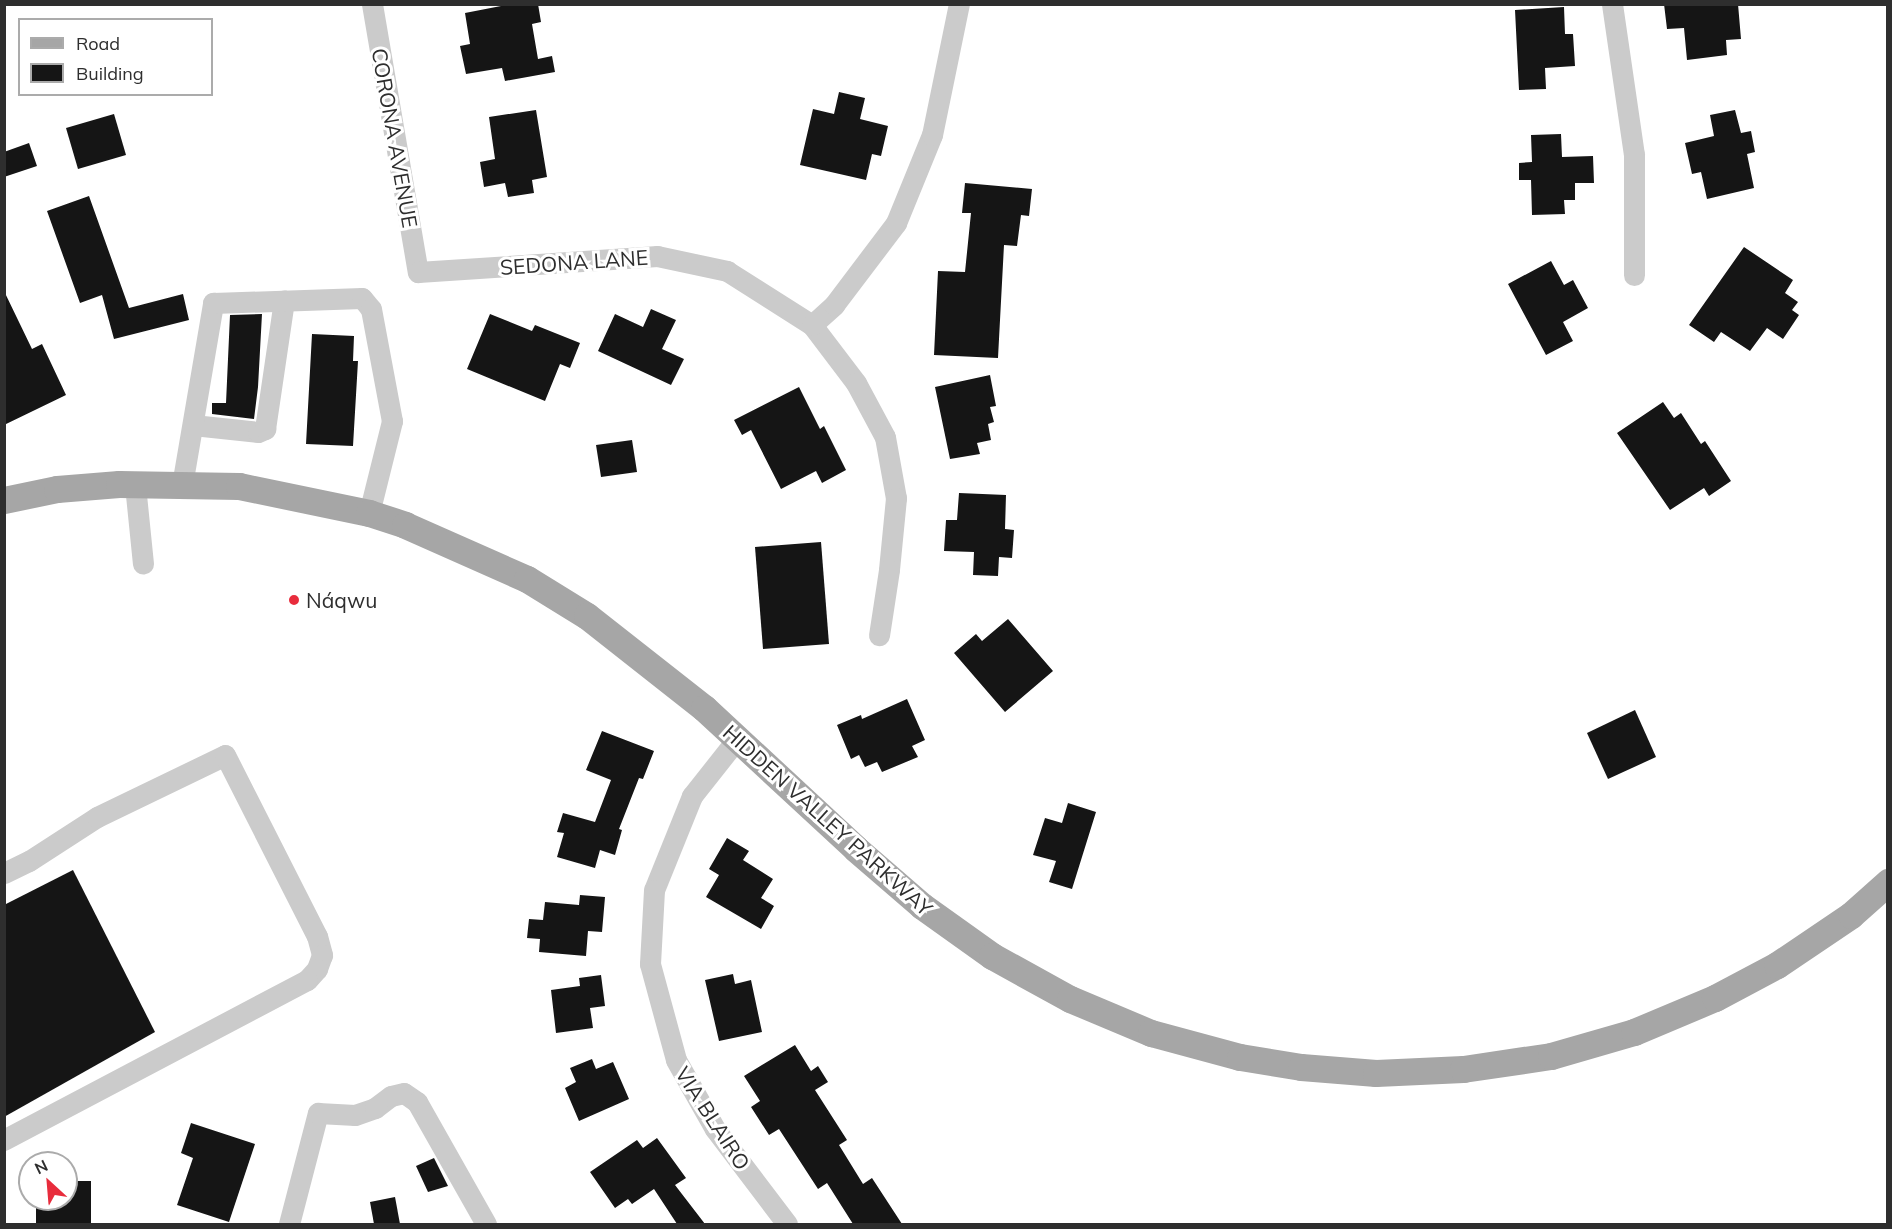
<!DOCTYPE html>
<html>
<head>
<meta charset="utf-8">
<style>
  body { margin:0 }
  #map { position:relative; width:1892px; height:1229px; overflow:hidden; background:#fff; font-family:Mulish,sans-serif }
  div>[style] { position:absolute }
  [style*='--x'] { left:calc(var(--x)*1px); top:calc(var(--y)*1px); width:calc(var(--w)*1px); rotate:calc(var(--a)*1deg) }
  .building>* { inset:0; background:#151515 }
  .minor>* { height:21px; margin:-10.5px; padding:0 10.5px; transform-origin:10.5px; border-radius:10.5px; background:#cbcbcb }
  .major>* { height:27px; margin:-13.5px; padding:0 13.5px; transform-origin:13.5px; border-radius:13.5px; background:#a6a6a6 }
  .dots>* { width:16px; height:16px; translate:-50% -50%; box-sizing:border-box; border:3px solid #fff; border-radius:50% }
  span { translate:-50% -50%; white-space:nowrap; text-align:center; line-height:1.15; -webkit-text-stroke:6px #fff; paint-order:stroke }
  .street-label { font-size:21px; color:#2e2e2e }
  .poi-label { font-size:21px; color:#2e2e2e }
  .left { translate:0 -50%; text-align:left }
  .frame { position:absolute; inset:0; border:6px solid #2e2e2e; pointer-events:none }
  .legend { position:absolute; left:18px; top:18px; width:195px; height:78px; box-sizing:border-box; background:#fff; border:2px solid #ababab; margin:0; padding:8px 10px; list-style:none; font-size:18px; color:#2e2e2e }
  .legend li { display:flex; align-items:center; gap:12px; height:30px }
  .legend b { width:30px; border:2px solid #ababab }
  .north { position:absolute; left:18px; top:1151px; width:60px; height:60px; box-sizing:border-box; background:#fff; border:2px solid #ababab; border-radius:50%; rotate:334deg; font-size:16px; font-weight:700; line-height:24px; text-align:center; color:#2e2e2e }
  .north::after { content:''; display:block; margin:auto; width:21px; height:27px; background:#e82c3c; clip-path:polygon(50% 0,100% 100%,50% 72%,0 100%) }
</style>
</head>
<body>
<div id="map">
  <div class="building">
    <i style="clip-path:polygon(511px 4px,538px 4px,541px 22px,532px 24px,538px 59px,552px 56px,555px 72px,505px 81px,502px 68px,466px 74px,460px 46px,470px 44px,465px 13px)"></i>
    <i style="clip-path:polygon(1664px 4px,1738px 4px,1741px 39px,1726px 40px,1727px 55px,1687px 60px,1684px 28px,1667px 29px)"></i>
    <i style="clip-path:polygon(1564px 7px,1565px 34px,1573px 34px,1575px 66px,1545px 68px,1546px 89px,1519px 90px,1515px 10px)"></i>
    <i style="clip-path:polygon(839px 92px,865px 98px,860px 119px,888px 126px,881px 156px,872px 154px,866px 180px,800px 165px,813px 109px,834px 114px)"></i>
    <i style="clip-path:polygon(536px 110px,547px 177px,532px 180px,534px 193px,508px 197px,505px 183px,484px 187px,480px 162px,495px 159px,489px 117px)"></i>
    <i style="clip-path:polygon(1735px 110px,1741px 133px,1751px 131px,1755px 152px,1747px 154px,1754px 188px,1707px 199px,1701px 172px,1692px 174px,1685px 143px,1714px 136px,1710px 115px)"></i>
    <i style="clip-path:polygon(114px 114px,126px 155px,78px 169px,66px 128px)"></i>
    <i style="clip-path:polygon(1561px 134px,1562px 157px,1593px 156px,1594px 183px,1575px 183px,1575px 200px,1564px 200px,1565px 214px,1532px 215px,1531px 180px,1519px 180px,1519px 163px,1532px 162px,1531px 135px)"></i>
    <i style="clip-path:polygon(29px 143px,37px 166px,4px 177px,4px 152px)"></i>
    <i style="clip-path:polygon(965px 183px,1032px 189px,1029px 216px,1021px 215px,1017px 246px,1004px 245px,998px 358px,934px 355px,938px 271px,965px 272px,971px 213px,962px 213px)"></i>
    <i style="clip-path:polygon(89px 196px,129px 308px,183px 294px,189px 320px,114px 339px,102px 295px,80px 303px,47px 211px)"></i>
    <i style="clip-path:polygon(1744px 247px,1793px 280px,1785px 293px,1798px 302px,1792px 310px,1799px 315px,1783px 339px,1767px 328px,1750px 351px,1721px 332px,1714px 342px,1689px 325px)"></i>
    <i style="clip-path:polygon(1551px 261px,1564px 285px,1573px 280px,1588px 308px,1563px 322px,1573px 341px,1546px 355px,1508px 284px)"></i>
    <i style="clip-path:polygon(4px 291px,32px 349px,42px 344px,66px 395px,4px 425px)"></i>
    <i style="clip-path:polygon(651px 309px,676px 320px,662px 349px,684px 359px,671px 385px,598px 351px,615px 314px,643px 327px)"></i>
    <i style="clip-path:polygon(262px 314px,258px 387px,254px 419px,212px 414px,212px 403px,226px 403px,230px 315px)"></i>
    <i style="clip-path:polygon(490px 314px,532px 331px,535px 325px,580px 343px,570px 368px,560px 364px,545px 401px,467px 369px)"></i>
    <i style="clip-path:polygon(312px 334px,354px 336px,353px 361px,358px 361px,353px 446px,306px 444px)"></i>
    <i style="clip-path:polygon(990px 375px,996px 406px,990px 407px,994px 422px,988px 424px,991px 440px,977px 443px,980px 454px,950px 459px,935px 387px)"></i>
    <i style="clip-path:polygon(799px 387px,820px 429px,824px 426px,846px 470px,822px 483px,816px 471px,781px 489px,751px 430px,742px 435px,734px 420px)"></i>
    <i style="clip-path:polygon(1663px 402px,1674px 418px,1681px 413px,1701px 444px,1705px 441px,1731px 481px,1709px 496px,1704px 488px,1670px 510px,1617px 433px)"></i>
    <i style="clip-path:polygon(632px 440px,637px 472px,601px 477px,596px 445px)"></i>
    <i style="clip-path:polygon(959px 493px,1006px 495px,1005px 529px,1014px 530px,1012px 558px,999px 557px,998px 576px,973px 575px,974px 552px,944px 551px,946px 520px,957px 520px)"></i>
    <i style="clip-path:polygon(821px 542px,829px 644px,763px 649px,755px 547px)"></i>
    <i style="clip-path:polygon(1008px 619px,1053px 671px,1005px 712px,954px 653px,976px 634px,982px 641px)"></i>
    <i style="clip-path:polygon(907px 699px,925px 740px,912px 746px,918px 757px,882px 772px,877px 762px,865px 767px,859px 755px,851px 759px,837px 725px,861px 715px,862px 719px)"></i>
    <i style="clip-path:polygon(1635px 710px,1656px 757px,1608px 779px,1587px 733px)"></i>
    <i style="clip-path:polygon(602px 731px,654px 751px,643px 779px,639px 778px,619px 829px,622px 830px,615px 855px,600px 850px,595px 868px,557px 857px,564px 833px,557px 832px,563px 813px,595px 822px,611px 780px,586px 770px)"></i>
    <i style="clip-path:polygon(1068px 803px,1096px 812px,1072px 889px,1049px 882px,1056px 861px,1033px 855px,1045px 818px,1062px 823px)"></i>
    <i style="clip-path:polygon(727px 838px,749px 851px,743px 860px,773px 879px,761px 898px,774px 906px,761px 929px,706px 897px,719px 875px,709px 869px)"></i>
    <i style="clip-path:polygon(73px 870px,155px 1032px,4px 1117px,4px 905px)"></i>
    <i style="clip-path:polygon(580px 895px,605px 897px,602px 932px,588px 931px,586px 956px,539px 952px,540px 939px,527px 938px,529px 919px,543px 920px,545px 902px,579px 905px)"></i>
    <i style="clip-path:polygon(733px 974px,735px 984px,751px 980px,762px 1032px,719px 1041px,705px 980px)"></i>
    <i style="clip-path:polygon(601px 975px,605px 1006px,590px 1008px,593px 1028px,556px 1033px,551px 990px,580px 986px,579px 978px)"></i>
    <i style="clip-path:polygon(795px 1045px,811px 1071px,818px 1066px,828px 1082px,815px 1090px,847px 1140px,839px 1145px,863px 1184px,872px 1178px,902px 1224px,853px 1224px,827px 1183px,818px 1189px,779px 1129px,769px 1135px,751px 1107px,760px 1101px,744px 1076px)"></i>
    <i style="clip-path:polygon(592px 1059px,596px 1069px,613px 1062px,629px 1099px,579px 1121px,565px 1088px,576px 1082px,570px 1068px)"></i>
    <i style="clip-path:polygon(191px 1123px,255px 1144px,229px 1222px,177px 1205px,193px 1158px,181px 1153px)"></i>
    <i style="clip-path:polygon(657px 1138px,686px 1178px,675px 1185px,705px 1224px,677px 1224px,654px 1189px,632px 1204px,628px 1199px,615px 1208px,590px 1172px,637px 1140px,643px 1148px)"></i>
    <i style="clip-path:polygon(434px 1158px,448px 1186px,428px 1192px,416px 1166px)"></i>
    <i style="clip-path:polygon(68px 1181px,91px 1181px,91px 1224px,36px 1224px,36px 1199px,66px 1199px)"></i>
    <i style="clip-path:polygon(395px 1197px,400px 1224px,374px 1224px,370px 1202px)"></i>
  </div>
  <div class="minor">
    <i style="--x:372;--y:4;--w:272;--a:80.3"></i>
    <i style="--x:418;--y:272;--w:240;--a:-3.8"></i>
    <i style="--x:657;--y:256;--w:72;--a:12.1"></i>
    <i style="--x:727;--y:271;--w:101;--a:32.4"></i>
    <i style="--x:812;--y:325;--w:73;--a:52.8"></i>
    <i style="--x:856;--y:383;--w:61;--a:61.8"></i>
    <i style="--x:885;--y:437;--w:62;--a:79.8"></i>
    <i style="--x:896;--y:498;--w:72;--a:95.6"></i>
    <i style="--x:889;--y:570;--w:66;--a:98.7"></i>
    <i style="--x:1612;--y:4;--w:152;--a:81.7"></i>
    <i style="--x:1634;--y:154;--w:121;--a:90"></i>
    <i style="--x:812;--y:325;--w:30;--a:-42"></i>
    <i style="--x:834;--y:305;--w:103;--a:-52.9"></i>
    <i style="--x:896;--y:223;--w:95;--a:-67.8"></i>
    <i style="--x:932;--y:135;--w:134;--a:-78.4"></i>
    <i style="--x:193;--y:425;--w:65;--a:6.1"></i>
    <i style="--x:258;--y:432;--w:8;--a:-23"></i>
    <i style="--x:265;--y:429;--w:130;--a:-81.6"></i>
    <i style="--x:135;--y:485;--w:79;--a:84.2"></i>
    <i style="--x:182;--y:485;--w:185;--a:-80.3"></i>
    <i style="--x:213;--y:303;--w:149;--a:-1.9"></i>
    <i style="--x:362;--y:298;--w:14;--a:51"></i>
    <i style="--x:371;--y:309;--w:114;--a:79.4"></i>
    <i style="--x:392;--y:421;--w:95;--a:104"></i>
    <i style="--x:737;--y:739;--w:73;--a:128.3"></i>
    <i style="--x:692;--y:796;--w:101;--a:112"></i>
    <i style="--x:654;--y:890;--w:74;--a:93.1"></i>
    <i style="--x:650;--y:964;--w:99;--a:74.8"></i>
    <i style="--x:676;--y:1060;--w:79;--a:60.5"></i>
    <i style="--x:715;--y:1129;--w:119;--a:52.8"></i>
    <i style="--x:4;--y:873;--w:28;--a:-26"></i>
    <i style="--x:29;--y:861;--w:81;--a:-32.9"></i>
    <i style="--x:97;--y:817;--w:142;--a:-25.8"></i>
    <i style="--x:225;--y:755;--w:203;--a:63.1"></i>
    <i style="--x:317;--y:936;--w:20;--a:75"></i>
    <i style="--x:322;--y:955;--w:15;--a:110"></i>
    <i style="--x:317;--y:969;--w:15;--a:132"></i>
    <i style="--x:307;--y:980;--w:343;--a:152.2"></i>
    <i style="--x:289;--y:1224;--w:115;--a:-75.4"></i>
    <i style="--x:318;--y:1113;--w:37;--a:3"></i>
    <i style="--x:355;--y:1115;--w:21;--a:-19"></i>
    <i style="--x:375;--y:1108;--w:20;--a:-37"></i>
    <i style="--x:391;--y:1096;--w:13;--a:-13"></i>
    <i style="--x:404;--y:1093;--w:16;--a:35"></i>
    <i style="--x:417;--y:1102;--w:140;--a:60.5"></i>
  </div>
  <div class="major">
    <i style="--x:4;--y:500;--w:54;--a:-11.7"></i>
    <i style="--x:57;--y:489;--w:62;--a:-4.6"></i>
    <i style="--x:119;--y:484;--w:120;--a:1"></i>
    <i style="--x:239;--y:486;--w:133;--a:11.7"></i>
    <i style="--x:369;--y:513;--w:38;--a:18"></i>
    <i style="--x:405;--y:525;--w:133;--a:23.9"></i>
    <i style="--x:527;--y:579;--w:70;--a:31.7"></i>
    <i style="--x:587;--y:616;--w:149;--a:38.2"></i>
    <i style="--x:704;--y:708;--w:207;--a:42.8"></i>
    <i style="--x:856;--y:849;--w:87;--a:40.8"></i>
    <i style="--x:922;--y:906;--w:86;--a:35.5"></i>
    <i style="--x:992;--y:956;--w:89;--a:28.9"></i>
    <i style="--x:1070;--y:999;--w:88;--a:22.8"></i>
    <i style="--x:1151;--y:1033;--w:92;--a:15.1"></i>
    <i style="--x:1240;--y:1057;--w:62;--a:9.3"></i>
    <i style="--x:1301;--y:1067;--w:75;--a:4.6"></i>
    <i style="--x:1376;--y:1073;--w:87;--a:-2.6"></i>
    <i style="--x:1463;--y:1069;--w:89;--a:-8.4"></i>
    <i style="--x:1551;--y:1056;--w:86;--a:-16.1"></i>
    <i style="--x:1634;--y:1032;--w:88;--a:-22.8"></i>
    <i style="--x:1715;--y:998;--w:70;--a:-28"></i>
    <i style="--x:1777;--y:965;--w:89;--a:-34"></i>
    <i style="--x:1851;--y:915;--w:50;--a:-41.7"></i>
  </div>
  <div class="dots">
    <i style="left:294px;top:600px;background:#e82c3c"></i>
  </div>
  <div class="street-label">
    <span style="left:395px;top:138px;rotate:80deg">CORONA AVENUE</span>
    <span style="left:574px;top:262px;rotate:-4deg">SEDONA LANE</span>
    <span style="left:828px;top:820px;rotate:42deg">HIDDEN VALLEY PARKWAY</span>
    <span style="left:713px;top:1118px;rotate:57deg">VIA BLAIRO</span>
  </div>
  <div class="poi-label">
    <span class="left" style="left:306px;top:600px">Náqwu</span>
  </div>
  <div class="frame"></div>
  <ul class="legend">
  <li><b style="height:8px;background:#a6a6a6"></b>Road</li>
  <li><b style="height:16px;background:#151515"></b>Building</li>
  </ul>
  <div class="north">N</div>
</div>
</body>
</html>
